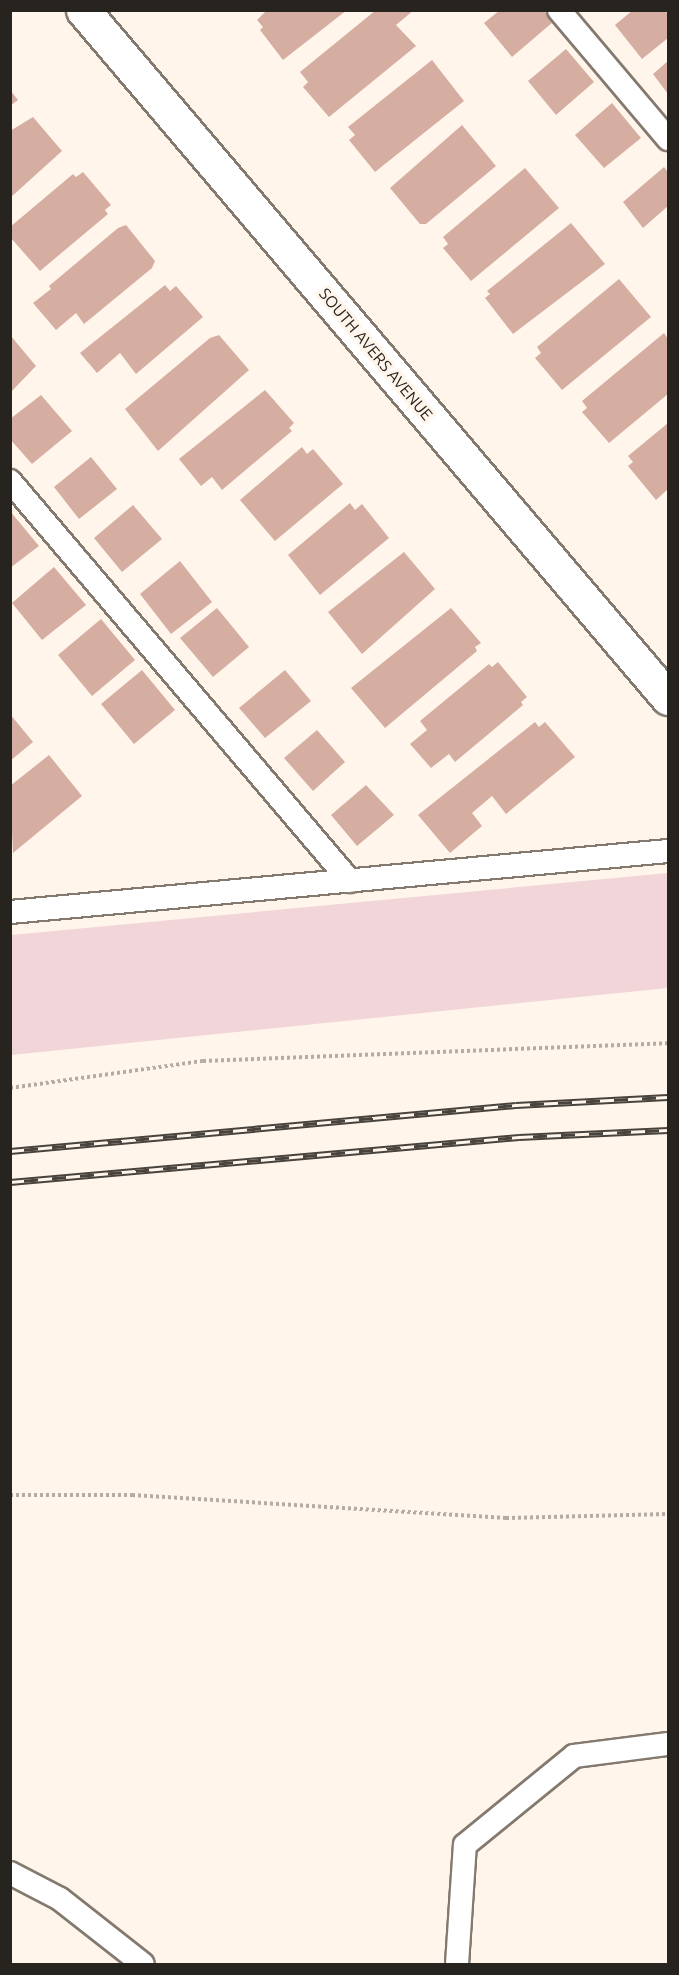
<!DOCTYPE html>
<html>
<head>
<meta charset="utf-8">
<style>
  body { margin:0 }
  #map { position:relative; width:679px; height:1975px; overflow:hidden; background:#fff5eb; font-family:Ubuntu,sans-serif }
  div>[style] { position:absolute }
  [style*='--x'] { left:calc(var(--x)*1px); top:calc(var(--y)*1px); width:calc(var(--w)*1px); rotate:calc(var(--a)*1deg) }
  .green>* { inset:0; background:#f1d5d9 }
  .building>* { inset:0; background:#d6aea1 }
  .path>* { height:4px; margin-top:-2px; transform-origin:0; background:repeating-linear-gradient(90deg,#b4aca4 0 3px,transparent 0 6px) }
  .roads { filter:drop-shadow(2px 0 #84796e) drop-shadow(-2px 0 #84796e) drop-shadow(0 2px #84796e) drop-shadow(0 -2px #84796e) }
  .service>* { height:22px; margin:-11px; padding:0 11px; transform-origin:11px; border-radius:11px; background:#fff }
  .minor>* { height:33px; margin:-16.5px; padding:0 16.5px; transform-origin:16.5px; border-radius:16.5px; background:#fff }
  .rail>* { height:7px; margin-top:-3.5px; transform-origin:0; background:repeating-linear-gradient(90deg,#fff5eb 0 14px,#48433d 0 28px); box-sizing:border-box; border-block:2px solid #48433d }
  span { translate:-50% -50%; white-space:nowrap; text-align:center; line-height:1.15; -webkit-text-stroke:6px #fff5eb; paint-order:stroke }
  .street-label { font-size:16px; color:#27231e }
  .frame { position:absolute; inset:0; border:12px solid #27231e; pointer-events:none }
</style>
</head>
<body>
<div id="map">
  <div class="green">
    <i style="clip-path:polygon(668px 873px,668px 988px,11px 1055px,11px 935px)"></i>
  </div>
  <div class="building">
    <i style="clip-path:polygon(267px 10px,347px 10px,283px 60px,260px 30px,263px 27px,257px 20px)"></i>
    <i style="clip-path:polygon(376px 10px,414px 10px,396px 25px,416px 46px,329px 117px,303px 87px,308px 82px,300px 72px)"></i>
    <i style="clip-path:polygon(500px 10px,543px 10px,553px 22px,512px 57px,484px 23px)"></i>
    <i style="clip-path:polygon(633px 10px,665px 10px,668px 15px,668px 38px,642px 59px,615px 25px)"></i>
    <i style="clip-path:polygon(566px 49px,594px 82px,556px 115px,528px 81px)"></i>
    <i style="clip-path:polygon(432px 60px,464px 101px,375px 172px,349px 140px,355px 135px,348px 127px)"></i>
    <i style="clip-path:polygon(668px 61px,668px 94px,653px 74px)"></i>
    <i style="clip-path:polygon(10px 90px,18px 100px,10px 106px)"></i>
    <i style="clip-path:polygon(612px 103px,641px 138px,604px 168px,575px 135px)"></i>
    <i style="clip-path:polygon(33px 117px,62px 151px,10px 198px,10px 131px)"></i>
    <i style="clip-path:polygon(462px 125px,496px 166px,426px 224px,420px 224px,390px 188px)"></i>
    <i style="clip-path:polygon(664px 167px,668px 172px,668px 206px,643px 228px,623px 202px)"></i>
    <i style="clip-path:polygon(525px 168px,559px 208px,471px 281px,443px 248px,448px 244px,443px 237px)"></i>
    <i style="clip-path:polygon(83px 172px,111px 205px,105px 210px,108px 214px,40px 271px,10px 237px,10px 227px,73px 174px,76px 177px)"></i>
    <i style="clip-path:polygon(571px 223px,605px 264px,513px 334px,485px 298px,490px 294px,487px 291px)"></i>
    <i style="clip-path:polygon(126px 225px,155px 261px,152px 268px,84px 324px,76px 313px,56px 330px,33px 303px,51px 289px,49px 286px,118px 228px)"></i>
    <i style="clip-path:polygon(619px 279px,651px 317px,562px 390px,535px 358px,541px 353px,537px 347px)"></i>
    <i style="clip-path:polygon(165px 285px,170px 291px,176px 286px,203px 317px,136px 374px,120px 353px,97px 373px,80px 353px)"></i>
    <i style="clip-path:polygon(664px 333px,668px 339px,668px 394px,609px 443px,582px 412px,587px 408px,582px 401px)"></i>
    <i style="clip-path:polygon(10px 335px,36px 366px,10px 393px)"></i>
    <i style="clip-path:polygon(219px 335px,249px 370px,158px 451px,125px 409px,210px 338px)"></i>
    <i style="clip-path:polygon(265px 390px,294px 423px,289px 428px,292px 431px,222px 490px,212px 477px,201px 486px,179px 459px)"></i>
    <i style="clip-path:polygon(41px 395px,72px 431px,32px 464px,10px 439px,10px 419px)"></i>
    <i style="clip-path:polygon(668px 423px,668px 489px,656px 500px,628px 466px,633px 462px,628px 456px)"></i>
    <i style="clip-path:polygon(302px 447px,307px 454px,313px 449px,343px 484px,275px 541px,240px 500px)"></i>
    <i style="clip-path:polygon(91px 457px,117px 489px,79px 519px,54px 487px)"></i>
    <i style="clip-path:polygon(350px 503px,355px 510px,362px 504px,389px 538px,320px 595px,288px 555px)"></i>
    <i style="clip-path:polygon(133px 505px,162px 539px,122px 572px,94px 538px)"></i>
    <i style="clip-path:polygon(10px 511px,39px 546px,10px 568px)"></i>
    <i style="clip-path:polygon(404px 552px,435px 589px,362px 654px,328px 612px)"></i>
    <i style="clip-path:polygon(180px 561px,212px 602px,171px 634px,140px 594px)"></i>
    <i style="clip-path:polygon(54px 567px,86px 605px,42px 640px,12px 603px)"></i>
    <i style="clip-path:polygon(217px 608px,249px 647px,213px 677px,180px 638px)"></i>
    <i style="clip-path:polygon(451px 608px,481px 643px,475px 647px,477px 651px,385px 728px,351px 688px)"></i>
    <i style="clip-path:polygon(101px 619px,135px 660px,92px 696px,58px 655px)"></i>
    <i style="clip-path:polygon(498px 662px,527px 697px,521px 702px,523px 705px,455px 762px,449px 754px,431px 768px,410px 744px,427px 730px,420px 721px,489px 664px,492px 667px)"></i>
    <i style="clip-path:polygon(142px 670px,175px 710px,134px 744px,101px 704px)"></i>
    <i style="clip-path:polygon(285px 670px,311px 701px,265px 738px,239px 708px)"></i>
    <i style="clip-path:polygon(10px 714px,33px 742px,10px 761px)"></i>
    <i style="clip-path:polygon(535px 722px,539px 727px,545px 722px,575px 757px,506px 814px,492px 796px,472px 813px,482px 826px,450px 853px,418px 815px)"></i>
    <i style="clip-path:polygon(317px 730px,345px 762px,313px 791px,284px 758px)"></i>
    <i style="clip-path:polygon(49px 755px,82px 796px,13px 853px,10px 786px)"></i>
    <i style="clip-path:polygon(366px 785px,394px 815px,357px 846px,331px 815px)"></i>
  </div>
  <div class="path">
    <i style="--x:10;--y:1088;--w:195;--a:-8"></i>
    <i style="--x:203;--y:1061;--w:465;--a:-2.2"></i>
    <i style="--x:10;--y:1495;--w:122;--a:0"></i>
    <i style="--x:132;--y:1495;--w:375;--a:3.5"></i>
    <i style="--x:506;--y:1518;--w:162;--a:-1.4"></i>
  </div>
  <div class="roads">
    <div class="service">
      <i style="--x:559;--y:10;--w:169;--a:49.8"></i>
      <i style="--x:10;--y:481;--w:525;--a:49.64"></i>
      <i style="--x:10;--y:912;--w:661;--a:-5.3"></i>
      <i style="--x:10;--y:1873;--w:56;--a:27.5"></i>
      <i style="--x:60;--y:1899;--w:105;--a:38.1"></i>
      <i style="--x:457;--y:1964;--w:119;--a:-86.2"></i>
      <i style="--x:465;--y:1845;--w:141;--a:-39.2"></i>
      <i style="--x:574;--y:1756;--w:95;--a:-7.3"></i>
    </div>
    <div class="minor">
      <i style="--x:83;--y:10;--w:903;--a:49.63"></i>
    </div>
  </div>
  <div class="rail">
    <i style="--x:10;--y:1151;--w:508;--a:-5.19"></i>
    <i style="--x:516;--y:1105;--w:152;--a:-3"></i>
    <i style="--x:10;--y:1182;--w:511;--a:-5.05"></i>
    <i style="--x:519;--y:1137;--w:149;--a:-2.7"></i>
  </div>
  <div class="street-label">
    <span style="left:376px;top:354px;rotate:50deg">SOUTH AVERS AVENUE</span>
  </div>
  <div class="frame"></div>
</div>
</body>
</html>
